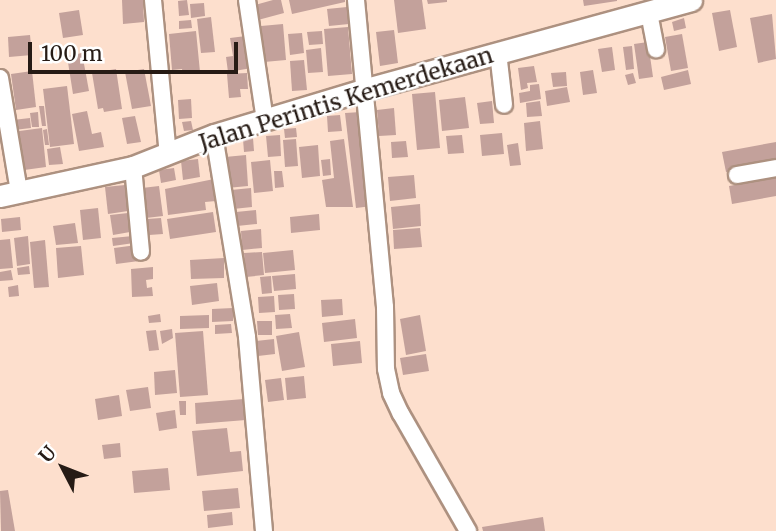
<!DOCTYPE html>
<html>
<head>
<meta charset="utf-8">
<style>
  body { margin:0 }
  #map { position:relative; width:776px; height:531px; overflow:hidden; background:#fddfcd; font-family:Merriweather,serif }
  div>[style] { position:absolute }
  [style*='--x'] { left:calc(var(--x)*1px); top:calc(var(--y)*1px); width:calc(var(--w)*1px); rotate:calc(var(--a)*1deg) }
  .building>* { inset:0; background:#c3a19b }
  .roads { filter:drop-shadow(2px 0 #ad9180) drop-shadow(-2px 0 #ad9180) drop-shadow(0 2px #ad9180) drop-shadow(0 -2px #ad9180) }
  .minor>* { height:16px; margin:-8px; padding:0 8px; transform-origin:8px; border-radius:8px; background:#fff }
  .tertiary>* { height:21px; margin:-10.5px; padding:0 10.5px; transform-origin:10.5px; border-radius:10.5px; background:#fff }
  span { translate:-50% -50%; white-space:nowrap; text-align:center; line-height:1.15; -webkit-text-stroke:5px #fff; paint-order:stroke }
  .street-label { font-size:23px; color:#261b15 }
  .north { position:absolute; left:28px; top:433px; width:70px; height:70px; -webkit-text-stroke:5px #fff; paint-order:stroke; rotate:312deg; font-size:19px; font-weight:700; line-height:28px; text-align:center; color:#261b15 }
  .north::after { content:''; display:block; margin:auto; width:24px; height:32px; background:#261b15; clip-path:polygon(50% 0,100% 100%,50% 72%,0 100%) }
  .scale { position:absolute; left:28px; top:42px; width:210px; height:32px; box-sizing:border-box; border:4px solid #261b15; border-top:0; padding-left:9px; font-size:21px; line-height:24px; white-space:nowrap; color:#261b15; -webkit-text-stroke:5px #fff; paint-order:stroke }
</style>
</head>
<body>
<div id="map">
  <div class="building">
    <i style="clip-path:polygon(122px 0,143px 0,144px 22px,123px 24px)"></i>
    <i style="clip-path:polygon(187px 0,189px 15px,179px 16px,178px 1px)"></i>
    <i style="clip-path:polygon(273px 0,281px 0,284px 13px,258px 20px,255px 5px)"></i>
    <i style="clip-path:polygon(289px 0,345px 0,345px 2px,292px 14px)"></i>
    <i style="clip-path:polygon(394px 0,422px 0,426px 29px,398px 33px)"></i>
    <i style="clip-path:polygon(427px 0,447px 0,447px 2px,428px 4px)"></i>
    <i style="clip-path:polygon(583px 0,617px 0,617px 1px,584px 6px)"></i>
    <i style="clip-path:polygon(204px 3px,205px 16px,191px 18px,190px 4px)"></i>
    <i style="clip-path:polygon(347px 7px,349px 24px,329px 26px,327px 9px)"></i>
    <i style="clip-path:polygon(79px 10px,83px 35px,63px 38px,59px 13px)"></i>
    <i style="clip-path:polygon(730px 10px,737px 47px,719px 51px,712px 13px)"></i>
    <i style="clip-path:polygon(772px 14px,776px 59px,758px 63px,750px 18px)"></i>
    <i style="clip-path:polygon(211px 17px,215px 52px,201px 53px,197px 19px)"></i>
    <i style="clip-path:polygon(684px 18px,686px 28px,674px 31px,672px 22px)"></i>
    <i style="clip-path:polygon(191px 20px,192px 28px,179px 29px,179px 21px)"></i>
    <i style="clip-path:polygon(283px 24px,286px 60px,264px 62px,261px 26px)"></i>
    <i style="clip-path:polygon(348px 27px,352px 74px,328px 76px,324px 29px)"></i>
    <i style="clip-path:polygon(394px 30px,398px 63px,380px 66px,376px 32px)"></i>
    <i style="clip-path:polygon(196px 31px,200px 72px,183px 74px,182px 69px,172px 70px,169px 34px)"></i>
    <i style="clip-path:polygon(322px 31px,323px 44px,309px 45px,307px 32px)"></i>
    <i style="clip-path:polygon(302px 33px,304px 53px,290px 55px,288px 34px)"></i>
    <i style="clip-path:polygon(682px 34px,688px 68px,671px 71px,665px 37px)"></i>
    <i style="clip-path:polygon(30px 35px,32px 55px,9px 57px,8px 37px)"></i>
    <i style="clip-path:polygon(246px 36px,252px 68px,228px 72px,226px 57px,233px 56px,230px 38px)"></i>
    <i style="clip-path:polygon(648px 42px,653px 77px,639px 79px,634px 44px)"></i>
    <i style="clip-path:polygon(632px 46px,634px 69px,626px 70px,623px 47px)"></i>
    <i style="clip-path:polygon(612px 47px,615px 70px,602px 72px,598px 49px)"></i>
    <i style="clip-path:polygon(321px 48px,323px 72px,308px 73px,306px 50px)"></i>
    <i style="clip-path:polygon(82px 53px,89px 91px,73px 94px,67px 56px)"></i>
    <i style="clip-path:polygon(304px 60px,307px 90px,292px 91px,290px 61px)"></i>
    <i style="clip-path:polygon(534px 66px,537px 82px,527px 83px,528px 88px,521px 90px,518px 68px)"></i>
    <i style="clip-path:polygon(116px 69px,122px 109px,104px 112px,103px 108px,98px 109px,92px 73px)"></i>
    <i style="clip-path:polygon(144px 69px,151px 106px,132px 109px,125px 72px)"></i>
    <i style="clip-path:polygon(593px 70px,597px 93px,583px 95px,580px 72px)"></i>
    <i style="clip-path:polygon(688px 70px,691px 84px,664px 90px,661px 77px)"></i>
    <i style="clip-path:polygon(32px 71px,36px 107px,16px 110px,11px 74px)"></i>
    <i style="clip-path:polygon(566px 72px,567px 86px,553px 87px,551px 73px)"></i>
    <i style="clip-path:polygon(247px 73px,248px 89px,240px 89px,241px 97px,229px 98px,227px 74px)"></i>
    <i style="clip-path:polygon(633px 73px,636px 83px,628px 85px,625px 75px)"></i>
    <i style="clip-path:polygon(539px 84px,541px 99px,520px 103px,519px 93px,530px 91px,530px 85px)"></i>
    <i style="clip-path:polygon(67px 86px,74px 144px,50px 147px,43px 89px)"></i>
    <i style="clip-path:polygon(567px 87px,570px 102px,547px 106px,545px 91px)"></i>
    <i style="clip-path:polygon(435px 92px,440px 148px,417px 150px,412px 94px)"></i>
    <i style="clip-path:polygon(465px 97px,469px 128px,442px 131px,439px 100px)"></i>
    <i style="clip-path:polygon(191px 99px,192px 118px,179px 119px,178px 100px)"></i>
    <i style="clip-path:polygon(492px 101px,494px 123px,480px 124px,477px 103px)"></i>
    <i style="clip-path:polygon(540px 101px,542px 116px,527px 117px,526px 103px)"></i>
    <i style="clip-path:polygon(39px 106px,44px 106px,46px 126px,42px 126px)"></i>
    <i style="clip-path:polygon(394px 108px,396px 135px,379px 136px,377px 110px)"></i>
    <i style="clip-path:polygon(87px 111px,92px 134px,101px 132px,104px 147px,79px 151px,72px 114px)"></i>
    <i style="clip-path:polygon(38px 112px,39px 127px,32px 127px,30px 113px)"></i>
    <i style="clip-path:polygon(361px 112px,372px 206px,356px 208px,345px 113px)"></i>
    <i style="clip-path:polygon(340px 115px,342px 131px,328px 132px,327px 116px)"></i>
    <i style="clip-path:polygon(135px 116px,141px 142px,127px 144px,122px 118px)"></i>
    <i style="clip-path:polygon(30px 118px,31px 128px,14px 130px,13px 120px)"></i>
    <i style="clip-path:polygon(191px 121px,193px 130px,184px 131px,182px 122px)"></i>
    <i style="clip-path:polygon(540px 121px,543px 149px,526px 151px,524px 123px)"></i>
    <i style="clip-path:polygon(42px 128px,46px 167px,17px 171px,12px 132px)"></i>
    <i style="clip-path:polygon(296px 128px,297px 137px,285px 138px,284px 129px)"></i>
    <i style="clip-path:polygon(47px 129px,49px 145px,45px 145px,43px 130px)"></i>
    <i style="clip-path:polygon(502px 133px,504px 154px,482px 156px,480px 135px)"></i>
    <i style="clip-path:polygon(280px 135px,281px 156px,268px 157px,266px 136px)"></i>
    <i style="clip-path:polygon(462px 135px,464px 153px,448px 154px,446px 136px)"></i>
    <i style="clip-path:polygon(253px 138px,254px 151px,244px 152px,243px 139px)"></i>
    <i style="clip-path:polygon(296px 139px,298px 166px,285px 167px,283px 140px)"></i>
    <i style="clip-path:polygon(344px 139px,353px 207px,326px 207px,322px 180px,334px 178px,330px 141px)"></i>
    <i style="clip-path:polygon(406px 141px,408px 157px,392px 158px,391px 142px)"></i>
    <i style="clip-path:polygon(776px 142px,776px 163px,726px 172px,722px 152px)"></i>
    <i style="clip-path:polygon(518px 143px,521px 165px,510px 166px,507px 145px)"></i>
    <i style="clip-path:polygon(318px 145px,320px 176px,302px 178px,299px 147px)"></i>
    <i style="clip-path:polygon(60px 147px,63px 164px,49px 165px,47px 149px)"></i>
    <i style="clip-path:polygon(246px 155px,248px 186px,227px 188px,225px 157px)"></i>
    <i style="clip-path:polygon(198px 159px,200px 177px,183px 180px,181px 161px)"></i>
    <i style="clip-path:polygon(330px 159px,331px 175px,323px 176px,321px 160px)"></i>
    <i style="clip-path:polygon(270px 160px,273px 191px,254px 193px,251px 162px)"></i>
    <i style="clip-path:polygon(174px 168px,176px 180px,161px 183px,159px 170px)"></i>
    <i style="clip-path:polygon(274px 171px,282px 171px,284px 187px,275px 188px)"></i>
    <i style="clip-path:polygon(414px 175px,416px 198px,390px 201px,388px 177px)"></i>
    <i style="clip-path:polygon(776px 178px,776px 196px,732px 204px,729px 186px)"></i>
    <i style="clip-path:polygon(214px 179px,216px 201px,205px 202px,206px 210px,168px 215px,165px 189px)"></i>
    <i style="clip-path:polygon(125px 185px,128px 211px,108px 214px,105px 187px)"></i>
    <i style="clip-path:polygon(159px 186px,163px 216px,146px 218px,142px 188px)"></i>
    <i style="clip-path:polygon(251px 188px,252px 207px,233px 209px,231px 190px)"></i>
    <i style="clip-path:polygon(420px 204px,421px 226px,393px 229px,391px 207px)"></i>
    <i style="clip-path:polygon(98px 208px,101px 238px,83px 240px,80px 210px)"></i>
    <i style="clip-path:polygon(256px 210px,257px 224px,237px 226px,236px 212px)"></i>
    <i style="clip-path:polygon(213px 212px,216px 232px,170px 239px,167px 219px)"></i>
    <i style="clip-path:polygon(128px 213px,130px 232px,113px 235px,110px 215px)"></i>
    <i style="clip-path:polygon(319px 214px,320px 230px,291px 233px,290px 217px)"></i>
    <i style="clip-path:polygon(20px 217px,21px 230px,2px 232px,1px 219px)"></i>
    <i style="clip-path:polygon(161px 218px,163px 234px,149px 235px,147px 219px)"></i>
    <i style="clip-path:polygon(75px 223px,78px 243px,56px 245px,53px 226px)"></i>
    <i style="clip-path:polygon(420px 228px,422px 247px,394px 249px,393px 230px)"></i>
    <i style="clip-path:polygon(261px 229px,262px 248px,242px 250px,241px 231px)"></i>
    <i style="clip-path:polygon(28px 236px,30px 264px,17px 266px,14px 238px)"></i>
    <i style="clip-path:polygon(133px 236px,134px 243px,113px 246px,112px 238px)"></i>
    <i style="clip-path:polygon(10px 239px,13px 268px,0 269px,0 240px)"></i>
    <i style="clip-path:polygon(45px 240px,49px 287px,34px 288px,30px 242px)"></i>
    <i style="clip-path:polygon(137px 245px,139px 261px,116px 264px,114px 248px)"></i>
    <i style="clip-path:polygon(81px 246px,84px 275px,58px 278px,56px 248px)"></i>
    <i style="clip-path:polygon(293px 250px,295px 270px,265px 273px,263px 253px)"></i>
    <i style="clip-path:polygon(262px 252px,264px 275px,246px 277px,244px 253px)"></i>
    <i style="clip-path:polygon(224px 258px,224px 278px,191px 279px,190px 260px)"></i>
    <i style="clip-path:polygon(29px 266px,30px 274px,18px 275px,17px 268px)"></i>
    <i style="clip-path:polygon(153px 267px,153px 279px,146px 280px,147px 288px,152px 287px,153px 296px,132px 297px,131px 269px)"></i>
    <i style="clip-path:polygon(11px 270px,13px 280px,0 281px,0 272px)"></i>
    <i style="clip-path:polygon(295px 274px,296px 289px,274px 291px,272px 276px)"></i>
    <i style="clip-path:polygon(271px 276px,272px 293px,262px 294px,260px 277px)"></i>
    <i style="clip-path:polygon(217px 283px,219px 301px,192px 305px,190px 286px)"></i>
    <i style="clip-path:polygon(18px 285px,19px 296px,9px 297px,8px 287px)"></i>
    <i style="clip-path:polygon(294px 294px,295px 309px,279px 310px,278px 295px)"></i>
    <i style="clip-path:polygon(274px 296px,275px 312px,259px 313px,258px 297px)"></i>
    <i style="clip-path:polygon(342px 299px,343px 315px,322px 317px,321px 300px)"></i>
    <i style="clip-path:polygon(233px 308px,233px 321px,212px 322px,212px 309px)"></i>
    <i style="clip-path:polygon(160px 314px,161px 322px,149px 323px,148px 316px)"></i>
    <i style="clip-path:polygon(290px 314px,292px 328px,276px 329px,275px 315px)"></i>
    <i style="clip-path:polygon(209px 315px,209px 328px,180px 329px,180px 316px)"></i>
    <i style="clip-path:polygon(420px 315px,426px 351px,406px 355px,400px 319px)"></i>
    <i style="clip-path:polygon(355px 319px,357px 338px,324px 342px,322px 323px)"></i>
    <i style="clip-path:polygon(257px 321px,272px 321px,272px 335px,258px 335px)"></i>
    <i style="clip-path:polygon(231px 324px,232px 333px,215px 334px,215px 325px)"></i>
    <i style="clip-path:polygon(172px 329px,173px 338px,162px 344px,160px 331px)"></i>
    <i style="clip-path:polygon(156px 330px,159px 350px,149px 351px,146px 331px)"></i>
    <i style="clip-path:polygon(203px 331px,208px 395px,180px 397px,175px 333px)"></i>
    <i style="clip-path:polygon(299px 332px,305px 367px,282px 371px,276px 336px)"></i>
    <i style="clip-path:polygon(274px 339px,275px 354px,258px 356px,256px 341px)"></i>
    <i style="clip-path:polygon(360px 341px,362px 363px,333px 366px,331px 344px)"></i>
    <i style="clip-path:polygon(426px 354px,429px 371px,403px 375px,400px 358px)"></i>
    <i style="clip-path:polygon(175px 370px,177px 393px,155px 395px,154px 372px)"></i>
    <i style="clip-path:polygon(304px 376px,306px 398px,287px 400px,285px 378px)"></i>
    <i style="clip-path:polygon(281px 378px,284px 400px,268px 402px,265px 380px)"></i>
    <i style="clip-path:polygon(148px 387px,151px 408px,130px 411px,126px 390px)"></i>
    <i style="clip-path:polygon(119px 395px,122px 416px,98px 420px,95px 399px)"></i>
    <i style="clip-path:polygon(244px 399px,246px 420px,196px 424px,195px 403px)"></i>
    <i style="clip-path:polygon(179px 401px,186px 401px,186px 415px,180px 415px)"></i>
    <i style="clip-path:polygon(175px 410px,177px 428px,159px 431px,156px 413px)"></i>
    <i style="clip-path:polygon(227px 428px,230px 452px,241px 451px,243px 471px,197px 476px,192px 431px)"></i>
    <i style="clip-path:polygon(120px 443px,121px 457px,104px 459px,102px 445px)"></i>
    <i style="clip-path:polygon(168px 468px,170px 490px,134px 493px,132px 471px)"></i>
    <i style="clip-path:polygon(238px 488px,240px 508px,204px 511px,202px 491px)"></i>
    <i style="clip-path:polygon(8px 490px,15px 531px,1px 531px,0 491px)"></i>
    <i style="clip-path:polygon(232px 512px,233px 525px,208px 528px,207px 515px)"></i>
    <i style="clip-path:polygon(543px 517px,545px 531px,483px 531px,482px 527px)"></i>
  </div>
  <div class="roads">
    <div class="minor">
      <i style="--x:153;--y:0;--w:156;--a:84.5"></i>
      <i style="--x:247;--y:0;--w:121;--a:81.5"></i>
      <i style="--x:356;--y:0;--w:308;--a:84.6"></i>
      <i style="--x:385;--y:307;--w:62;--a:89.1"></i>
      <i style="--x:386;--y:369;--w:25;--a:78"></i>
      <i style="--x:391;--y:393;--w:23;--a:65"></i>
      <i style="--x:401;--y:414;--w:135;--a:60.2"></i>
      <i style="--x:649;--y:13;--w:37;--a:79"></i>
      <i style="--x:498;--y:52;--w:53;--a:83.5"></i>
      <i style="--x:0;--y:78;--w:115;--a:80.5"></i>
      <i style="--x:214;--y:135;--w:205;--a:80.7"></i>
      <i style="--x:247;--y:337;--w:195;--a:85"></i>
      <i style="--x:133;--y:167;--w:85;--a:84.6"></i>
      <i style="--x:737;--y:175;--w:40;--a:-10"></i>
    </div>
    <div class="tertiary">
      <i style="--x:0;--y:196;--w:136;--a:-12.3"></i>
      <i style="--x:133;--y:167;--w:87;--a:-21.6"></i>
      <i style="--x:214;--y:135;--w:159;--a:-16.8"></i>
      <i style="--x:366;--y:89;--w:337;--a:-15.3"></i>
    </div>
  </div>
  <div class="street-label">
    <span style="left:346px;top:99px;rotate:-17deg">Jalan Perintis Kemerdekaan</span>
  </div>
  <div class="north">U</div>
  <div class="scale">100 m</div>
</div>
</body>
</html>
